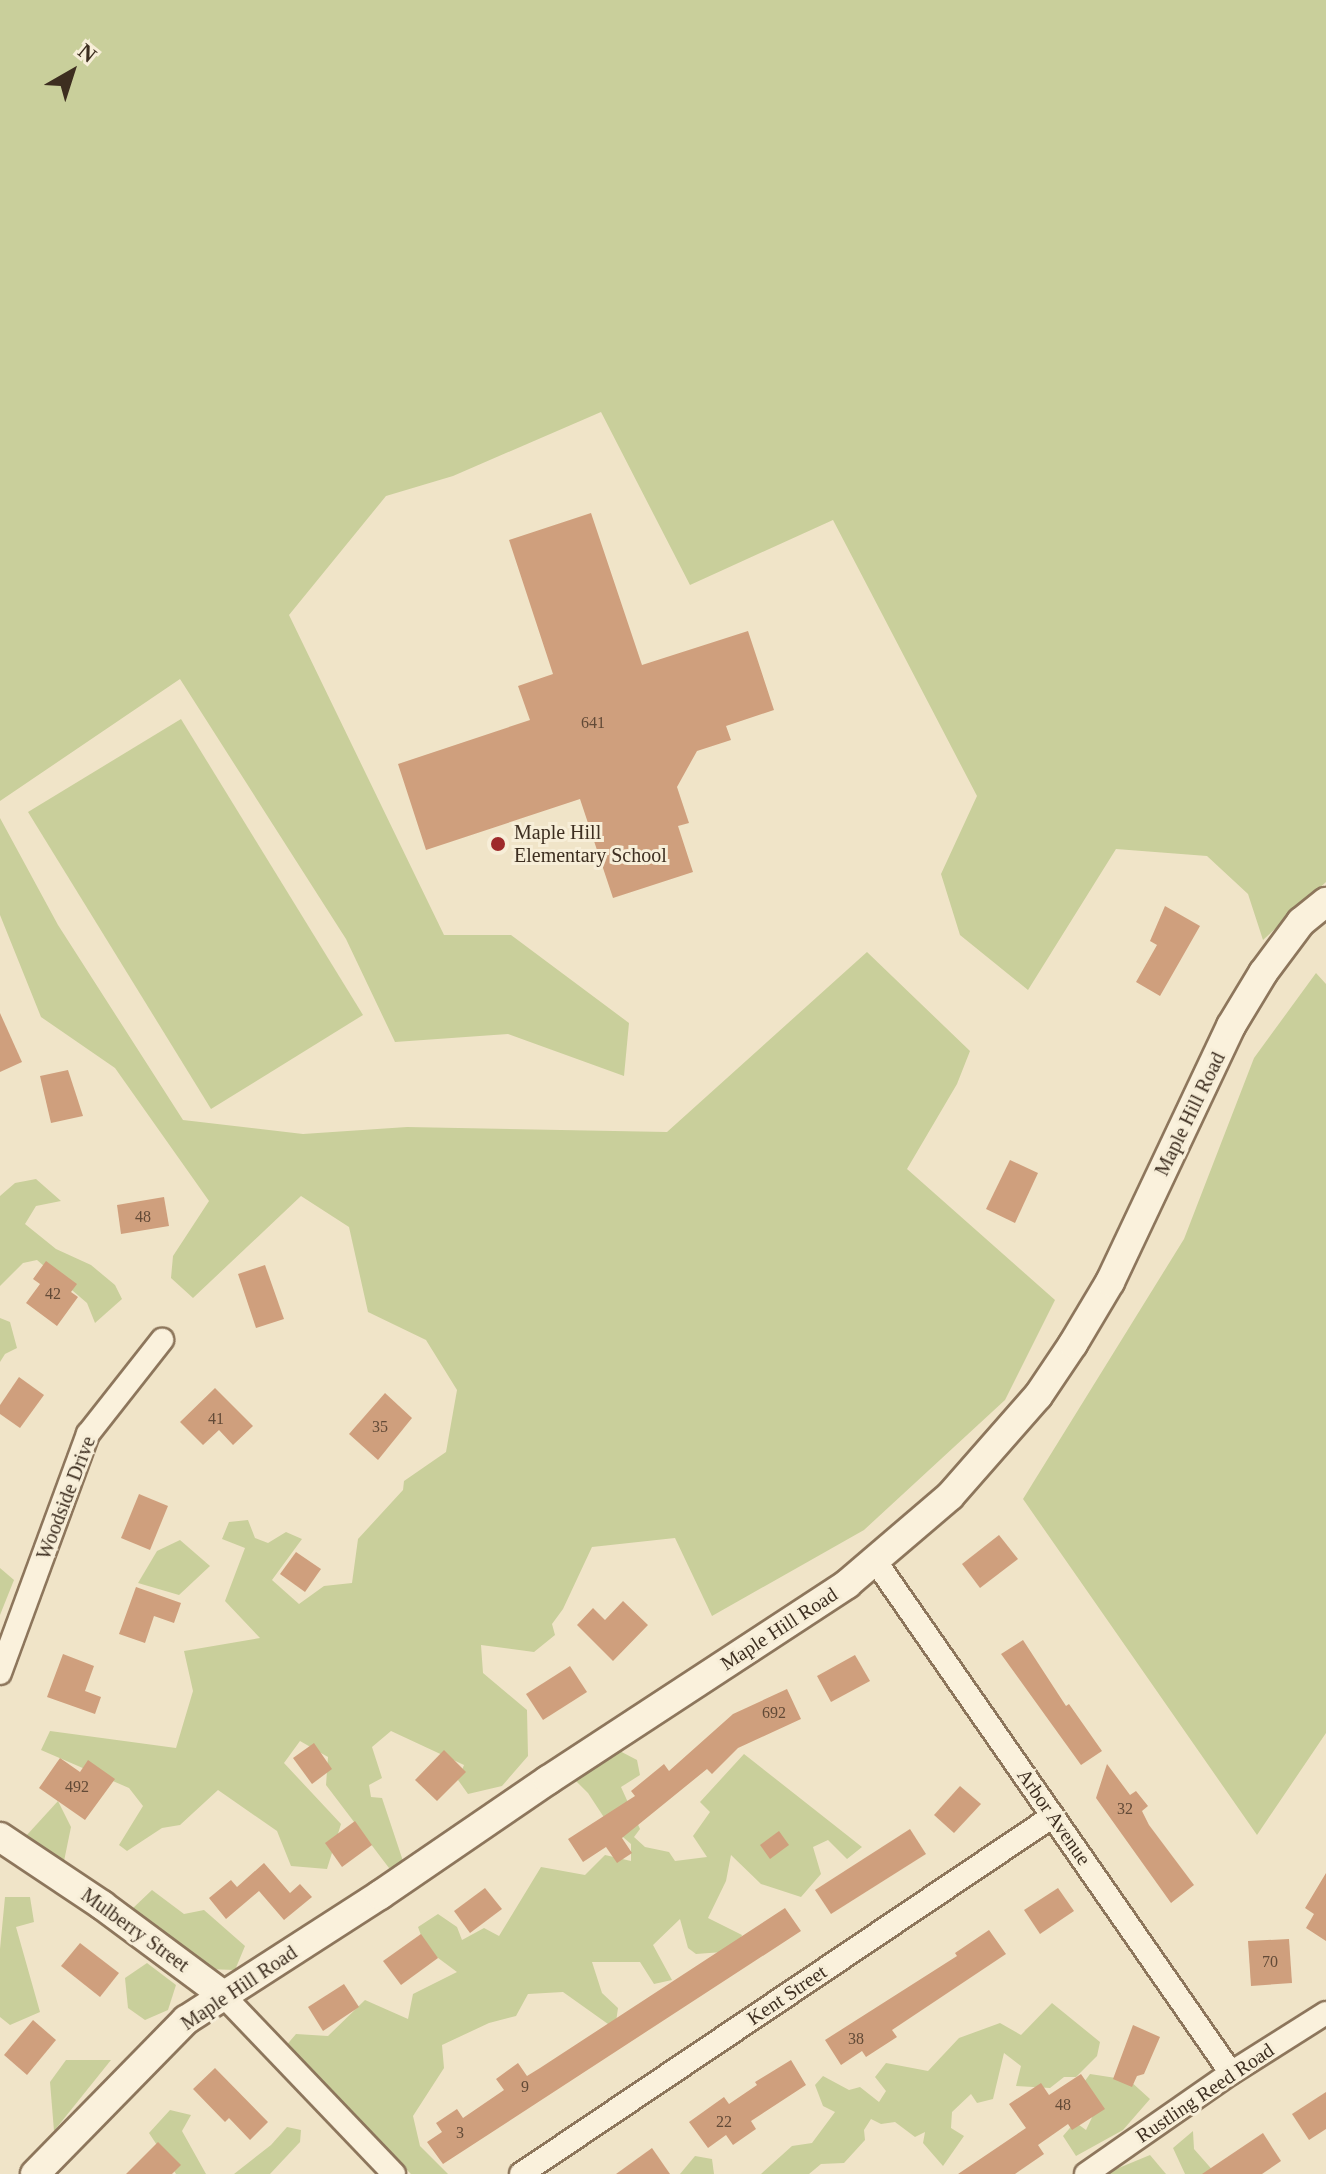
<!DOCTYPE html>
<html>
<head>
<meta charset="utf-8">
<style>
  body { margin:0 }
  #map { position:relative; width:1326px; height:2174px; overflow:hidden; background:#f0e4c8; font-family:Georgia,serif }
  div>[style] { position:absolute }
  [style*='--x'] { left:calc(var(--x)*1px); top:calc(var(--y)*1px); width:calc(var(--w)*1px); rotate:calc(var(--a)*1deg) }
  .green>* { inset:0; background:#c9cf9b }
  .building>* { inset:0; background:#cf9f7d }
  .roads { filter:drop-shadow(2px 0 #8d765c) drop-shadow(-2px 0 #8d765c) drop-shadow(0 2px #8d765c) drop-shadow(0 -2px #8d765c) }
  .minor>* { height:22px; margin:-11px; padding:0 11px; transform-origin:11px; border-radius:11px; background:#faf1dc }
  .tertiary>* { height:28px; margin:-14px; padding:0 14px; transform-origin:14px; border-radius:14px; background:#faf1dc }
  .dots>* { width:22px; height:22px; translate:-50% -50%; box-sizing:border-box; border:4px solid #f7eed8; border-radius:50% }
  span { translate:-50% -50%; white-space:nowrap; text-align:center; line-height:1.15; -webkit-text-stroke:6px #f7eed8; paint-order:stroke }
  .number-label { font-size:16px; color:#624a37 }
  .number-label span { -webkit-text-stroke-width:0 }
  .poi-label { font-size:20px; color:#3d2e20 }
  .left { translate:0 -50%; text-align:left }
  .street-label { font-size:20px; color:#3d2e20 }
  .north { position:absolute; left:32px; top:32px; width:80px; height:80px; -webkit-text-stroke:6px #f7eed8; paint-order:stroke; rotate:39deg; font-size:22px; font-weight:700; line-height:32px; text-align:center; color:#3d2e20 }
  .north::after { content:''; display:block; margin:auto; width:28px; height:36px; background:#3d2e20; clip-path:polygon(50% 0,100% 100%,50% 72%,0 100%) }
</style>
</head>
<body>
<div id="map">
  <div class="green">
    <i style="clip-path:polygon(0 0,1326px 0,1326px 882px,1263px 940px,1248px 894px,1207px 856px,1116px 849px,1028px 990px,960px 935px,941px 874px,977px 796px,833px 520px,690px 585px,601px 412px,453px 476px,386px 496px,289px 615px,444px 935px,511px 935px,629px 1023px,624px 1076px,508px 1034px,395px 1042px,346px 939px,180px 679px,0 801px)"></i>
    <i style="clip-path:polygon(181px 719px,363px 1015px,211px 1109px,28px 812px)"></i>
    <i style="clip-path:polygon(0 818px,58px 925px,183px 1120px,303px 1134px,407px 1127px,667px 1132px,867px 952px,970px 1051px,957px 1084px,907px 1169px,1055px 1300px,1005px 1400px,864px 1530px,712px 1616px,675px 1538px,592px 1547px,563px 1609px,552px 1624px,555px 1635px,534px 1652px,481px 1645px,483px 1673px,527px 1710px,528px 1756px,502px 1786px,468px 1794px,458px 1780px,464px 1765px,391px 1731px,372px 1747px,382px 1778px,369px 1785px,371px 1797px,382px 1798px,404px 1864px,389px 1868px,326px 1785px,328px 1757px,300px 1741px,284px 1763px,341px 1824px,327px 1869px,291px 1866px,277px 1831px,218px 1790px,180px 1825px,162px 1828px,127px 1851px,119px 1845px,143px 1806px,129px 1788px,41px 1750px,50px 1731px,176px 1748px,193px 1691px,184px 1651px,260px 1638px,225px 1601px,245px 1548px,222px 1539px,229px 1522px,248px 1520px,255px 1538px,268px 1543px,286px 1532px,302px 1539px,272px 1580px,299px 1604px,324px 1586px,352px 1583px,358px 1539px,403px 1490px,404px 1481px,446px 1452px,457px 1390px,426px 1340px,368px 1312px,349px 1227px,301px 1196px,193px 1298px,171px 1278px,173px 1256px,209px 1201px,115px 1068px,41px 1017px,0 915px)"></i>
    <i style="clip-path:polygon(1316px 973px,1326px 984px,1326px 1733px,1257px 1835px,1023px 1499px,1184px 1239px,1254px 1058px)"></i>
    <i style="clip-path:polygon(36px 1179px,61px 1201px,36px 1206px,25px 1224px,56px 1249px,91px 1265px,115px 1285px,122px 1299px,95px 1323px,87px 1303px,37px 1260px,23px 1263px,0 1286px,0 1196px,15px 1183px)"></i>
    <i style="clip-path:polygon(0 1318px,10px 1322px,17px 1348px,5px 1354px,0 1362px)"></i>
    <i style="clip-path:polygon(180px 1540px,210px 1566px,179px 1595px,138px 1583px,157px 1551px)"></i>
    <i style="clip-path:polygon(0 1568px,14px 1580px,0 1615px)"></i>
    <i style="clip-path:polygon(614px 1748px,637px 1760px,640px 1775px,621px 1787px,640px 1829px,634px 1837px,645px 1847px,669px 1852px,675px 1861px,707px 1857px,693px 1836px,710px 1812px,700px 1802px,744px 1754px,862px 1847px,847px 1859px,828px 1840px,813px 1847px,821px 1874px,801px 1897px,761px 1884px,731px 1855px,726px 1881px,708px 1918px,742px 1935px,736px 1951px,696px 1954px,688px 1948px,680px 1919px,653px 1945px,672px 1980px,654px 1984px,640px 1962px,592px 1962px,602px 1993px,618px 2008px,615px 2029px,563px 1992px,528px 1994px,516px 2016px,489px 2023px,442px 2045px,444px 2068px,413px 2116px,420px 2146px,448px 2174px,411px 2174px,284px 2048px,296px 2034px,328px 2036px,365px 2000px,408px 2019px,413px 1994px,457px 1972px,426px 1949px,418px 1927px,438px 1914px,457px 1927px,462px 1940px,484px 1928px,499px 1936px,541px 1867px,585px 1875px,605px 1855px,631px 1861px,631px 1844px,609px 1825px,588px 1793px,572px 1777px)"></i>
    <i style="clip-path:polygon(58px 1801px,71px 1827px,63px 1866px,26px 1836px)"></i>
    <i style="clip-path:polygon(152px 1890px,184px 1914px,204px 1910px,245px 1946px,235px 1970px,207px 1969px,132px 1909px)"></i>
    <i style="clip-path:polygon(5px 1897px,30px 1897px,34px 1922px,16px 1927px,40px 2012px,10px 2025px,0 2017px,0 1949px)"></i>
    <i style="clip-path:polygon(147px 1963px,176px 1985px,168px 2010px,145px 2020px,128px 2008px,125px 1978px)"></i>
    <i style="clip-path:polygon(1052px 2003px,1100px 2042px,1097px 2056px,1076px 2077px,1064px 2077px,1050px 2088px,1016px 2086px,1021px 2066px,1004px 2053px,993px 2099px,977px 2103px,971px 2094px,952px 2112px,951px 2128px,964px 2136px,943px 2166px,923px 2143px,925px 2132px,915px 2137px,895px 2122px,881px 2124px,871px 2119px,864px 2130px,865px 2140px,844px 2163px,821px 2164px,809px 2174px,761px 2174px,792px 2146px,812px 2143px,835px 2112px,823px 2106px,815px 2085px,823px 2076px,849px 2090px,860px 2087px,879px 2102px,886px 2091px,875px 2077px,886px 2063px,928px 2071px,959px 2038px,1000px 2023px,1021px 2035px)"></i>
    <i style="clip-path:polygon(66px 2060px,111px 2060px,54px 2131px,50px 2082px)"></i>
    <i style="clip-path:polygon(1090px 2074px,1129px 2080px,1150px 2099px,1123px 2130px,1076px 2156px,1063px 2136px,1075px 2122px,1086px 2130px,1096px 2109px,1079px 2089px)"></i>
    <i style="clip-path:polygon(170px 2110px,191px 2115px,182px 2131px,206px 2174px,176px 2174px,149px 2133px)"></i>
    <i style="clip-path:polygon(287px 2127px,301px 2130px,300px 2142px,270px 2174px,234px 2174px,271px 2145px)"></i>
    <i style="clip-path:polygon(1193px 2131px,1194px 2149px,1216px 2174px,1185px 2174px,1173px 2148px)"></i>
    <i style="clip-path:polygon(1150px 2155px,1166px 2174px,1107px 2174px,1109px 2172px)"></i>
    <i style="clip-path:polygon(695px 2156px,712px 2159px,714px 2174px,680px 2174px)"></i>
  </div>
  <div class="building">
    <i style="clip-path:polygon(591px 513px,642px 665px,748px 631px,774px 710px,726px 726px,731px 740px,697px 751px,677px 787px,689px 823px,678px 826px,693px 872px,613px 898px,580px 799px,426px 850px,398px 764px,530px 720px,518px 686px,553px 674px,509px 540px)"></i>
    <i style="clip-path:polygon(1165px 906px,1200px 926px,1160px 996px,1136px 982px,1157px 945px,1150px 941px)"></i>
    <i style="clip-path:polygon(0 1013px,22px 1062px,0 1072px)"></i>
    <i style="clip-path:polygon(68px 1070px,83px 1116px,51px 1123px,40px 1076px)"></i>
    <i style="clip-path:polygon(1010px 1160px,1038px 1173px,1015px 1223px,986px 1209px)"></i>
    <i style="clip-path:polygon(164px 1197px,169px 1226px,121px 1234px,117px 1205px)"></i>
    <i style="clip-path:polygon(46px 1261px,77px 1284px,71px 1292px,78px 1297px,57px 1326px,26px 1303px,40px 1284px,33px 1279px)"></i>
    <i style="clip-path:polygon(265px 1265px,284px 1319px,256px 1328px,238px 1274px)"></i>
    <i style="clip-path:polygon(19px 1377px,44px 1395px,20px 1428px,0 1414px,0 1405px)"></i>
    <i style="clip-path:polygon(215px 1388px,253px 1426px,233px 1445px,219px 1430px,203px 1445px,180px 1422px)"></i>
    <i style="clip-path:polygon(385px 1393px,412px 1418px,378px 1460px,349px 1434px)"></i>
    <i style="clip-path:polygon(139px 1494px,168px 1506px,150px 1550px,121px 1538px)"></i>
    <i style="clip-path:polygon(999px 1535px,1018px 1559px,980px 1588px,962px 1564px)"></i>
    <i style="clip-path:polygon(296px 1552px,321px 1569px,305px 1592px,280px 1574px)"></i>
    <i style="clip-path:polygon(136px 1587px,181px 1603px,174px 1623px,154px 1616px,145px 1643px,119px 1634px)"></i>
    <i style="clip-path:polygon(623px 1601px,648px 1625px,613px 1661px,577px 1625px,593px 1608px,605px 1620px)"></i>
    <i style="clip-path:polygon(1023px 1640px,1066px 1706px,1069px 1704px,1102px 1751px,1081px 1765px,1001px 1654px)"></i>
    <i style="clip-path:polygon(63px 1654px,94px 1666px,85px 1691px,101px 1697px,95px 1714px,47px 1697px)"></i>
    <i style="clip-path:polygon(855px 1655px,870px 1681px,831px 1702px,817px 1676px)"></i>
    <i style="clip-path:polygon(570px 1666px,587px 1692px,543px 1720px,526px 1694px)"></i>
    <i style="clip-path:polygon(787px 1689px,801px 1719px,738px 1748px,712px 1774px,707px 1769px,622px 1838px,632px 1853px,617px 1863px,606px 1847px,583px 1862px,568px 1839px,635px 1796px,631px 1791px,664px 1764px,669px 1771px,733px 1714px)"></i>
    <i style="clip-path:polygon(314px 1743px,332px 1769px,312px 1784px,293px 1758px)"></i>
    <i style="clip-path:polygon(444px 1750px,466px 1772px,437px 1801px,415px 1780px)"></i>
    <i style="clip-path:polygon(60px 1758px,80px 1772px,88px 1760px,115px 1779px,85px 1820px,39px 1788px)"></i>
    <i style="clip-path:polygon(1107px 1764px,1130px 1795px,1136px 1791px,1148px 1806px,1142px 1811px,1149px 1825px,1194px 1885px,1171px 1903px,1096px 1798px)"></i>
    <i style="clip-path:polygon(960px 1786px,981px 1804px,954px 1833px,934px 1815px)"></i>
    <i style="clip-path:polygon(355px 1821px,372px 1845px,342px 1867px,325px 1843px)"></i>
    <i style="clip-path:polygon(910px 1829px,926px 1854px,831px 1914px,815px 1890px)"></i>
    <i style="clip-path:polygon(779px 1831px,789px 1845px,770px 1859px,760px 1845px)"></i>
    <i style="clip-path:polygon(264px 1863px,290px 1893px,300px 1884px,312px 1897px,284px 1920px,259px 1891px,226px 1919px,209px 1898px,231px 1880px,237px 1887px)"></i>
    <i style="clip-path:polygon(1326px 1873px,1326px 1941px,1306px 1928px,1314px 1914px,1305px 1908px)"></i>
    <i style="clip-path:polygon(485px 1888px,502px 1909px,470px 1933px,454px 1911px)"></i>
    <i style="clip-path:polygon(1058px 1888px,1074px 1911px,1040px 1934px,1024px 1910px)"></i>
    <i style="clip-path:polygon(785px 1908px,801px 1931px,443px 2164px,427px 2142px,442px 2132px,436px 2123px,457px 2109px,463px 2118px,504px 2090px,496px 2079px,518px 2063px,527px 2076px,540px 2068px)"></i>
    <i style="clip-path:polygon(989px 1930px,1006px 1954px,892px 2030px,897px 2037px,866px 2057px,862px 2051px,841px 2065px,825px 2040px,957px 1956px,955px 1953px)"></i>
    <i style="clip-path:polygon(421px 1934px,438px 1958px,401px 1985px,383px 1961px)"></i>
    <i style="clip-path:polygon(1289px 1939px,1292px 1983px,1251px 1986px,1248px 1941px)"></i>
    <i style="clip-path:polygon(80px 1943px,119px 1973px,100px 1997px,61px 1966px)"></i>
    <i style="clip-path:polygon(344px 1984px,359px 2007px,323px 2031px,308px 2007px)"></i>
    <i style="clip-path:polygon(33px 2020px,56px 2040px,27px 2075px,4px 2055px)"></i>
    <i style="clip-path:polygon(1133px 2025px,1160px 2037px,1144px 2074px,1137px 2076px,1132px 2087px,1113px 2079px)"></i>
    <i style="clip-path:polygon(791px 2060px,806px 2085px,751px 2121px,756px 2129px,733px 2145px,726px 2135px,708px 2148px,689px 2122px,724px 2097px,729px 2104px,757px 2085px,755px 2082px)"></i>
    <i style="clip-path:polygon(215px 2068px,268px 2122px,250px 2140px,229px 2118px,225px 2122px,193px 2089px)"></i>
    <i style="clip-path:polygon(1081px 2074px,1105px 2109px,1072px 2130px,1068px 2124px,1038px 2145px,1044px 2154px,1015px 2174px,958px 2174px,1026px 2128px,1009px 2104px,1041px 2083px,1049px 2095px)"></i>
    <i style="clip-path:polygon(1326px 2092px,1326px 2129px,1309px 2140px,1292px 2114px)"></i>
    <i style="clip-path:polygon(1263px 2133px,1281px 2161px,1262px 2174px,1202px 2174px)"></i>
    <i style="clip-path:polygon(158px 2142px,181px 2165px,172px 2174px,126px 2174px)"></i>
    <i style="clip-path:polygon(652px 2148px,670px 2174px,616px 2174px)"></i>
  </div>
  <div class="roads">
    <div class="minor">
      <i style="--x:876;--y:1562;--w:622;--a:55.21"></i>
      <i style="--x:0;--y:1673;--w:255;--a:-69.8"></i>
      <i style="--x:88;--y:1434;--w:120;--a:-51.8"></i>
      <i style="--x:222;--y:1994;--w:249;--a:46.3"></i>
      <i style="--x:521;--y:2174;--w:641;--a:-33.94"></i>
      <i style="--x:1086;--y:2174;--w:177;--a:-34.9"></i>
      <i style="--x:1231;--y:2073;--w:112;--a:-32.3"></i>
    </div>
    <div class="tertiary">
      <i style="--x:0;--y:1837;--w:123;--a:33.7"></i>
      <i style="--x:102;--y:1905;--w:149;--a:36.6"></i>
      <i style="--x:35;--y:2174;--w:216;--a:-45.6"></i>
      <i style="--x:186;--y:2020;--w:231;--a:-32.8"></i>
      <i style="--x:380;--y:1895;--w:204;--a:-34.4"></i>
      <i style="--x:548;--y:1780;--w:358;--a:-33.2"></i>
      <i style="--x:847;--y:1584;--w:135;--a:-40.5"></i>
      <i style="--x:950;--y:1496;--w:133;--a:-48.7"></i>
      <i style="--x:1038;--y:1396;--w:63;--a:-56.1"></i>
      <i style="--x:1073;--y:1344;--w:72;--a:-59.2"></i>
      <i style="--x:1110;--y:1282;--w:283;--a:-64.7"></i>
      <i style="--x:1231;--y:1026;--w:62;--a:-58.9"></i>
      <i style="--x:1263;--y:973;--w:64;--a:-53.3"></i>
      <i style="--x:1301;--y:922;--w:32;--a:-39"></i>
    </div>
  </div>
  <div class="dots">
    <i style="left:498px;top:844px;background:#9e2a2b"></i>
  </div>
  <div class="number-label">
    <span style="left:593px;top:723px">641</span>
    <span style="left:143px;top:1217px">48</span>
    <span style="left:53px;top:1294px">42</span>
    <span style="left:216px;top:1419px">41</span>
    <span style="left:380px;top:1427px">35</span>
    <span style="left:774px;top:1713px">692</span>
    <span style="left:77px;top:1787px">492</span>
    <span style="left:1125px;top:1809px">32</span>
    <span style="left:1270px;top:1962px">70</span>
    <span style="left:856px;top:2039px">38</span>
    <span style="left:525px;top:2087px">9</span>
    <span style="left:1063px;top:2105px">48</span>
    <span style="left:724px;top:2122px">22</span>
    <span style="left:460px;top:2133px">3</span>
  </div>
  <div class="poi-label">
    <span class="left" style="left:514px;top:844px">Maple Hill<br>Elementary School</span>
  </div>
  <div class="street-label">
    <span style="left:1190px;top:1114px;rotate:-64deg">Maple Hill Road</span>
    <span style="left:66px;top:1498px;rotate:-69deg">Woodside Drive</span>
    <span style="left:779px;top:1629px;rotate:-33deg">Maple Hill Road</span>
    <span style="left:1054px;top:1817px;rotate:55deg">Arbor Avenue</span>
    <span style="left:135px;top:1930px;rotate:36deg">Mulberry Street</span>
    <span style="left:239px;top:1988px;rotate:-34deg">Maple Hill Road</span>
    <span style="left:787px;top:1995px;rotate:-34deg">Kent Street</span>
    <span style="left:1205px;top:2093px;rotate:-34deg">Rustling Reed Road</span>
  </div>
  <div class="north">N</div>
</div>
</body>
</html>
